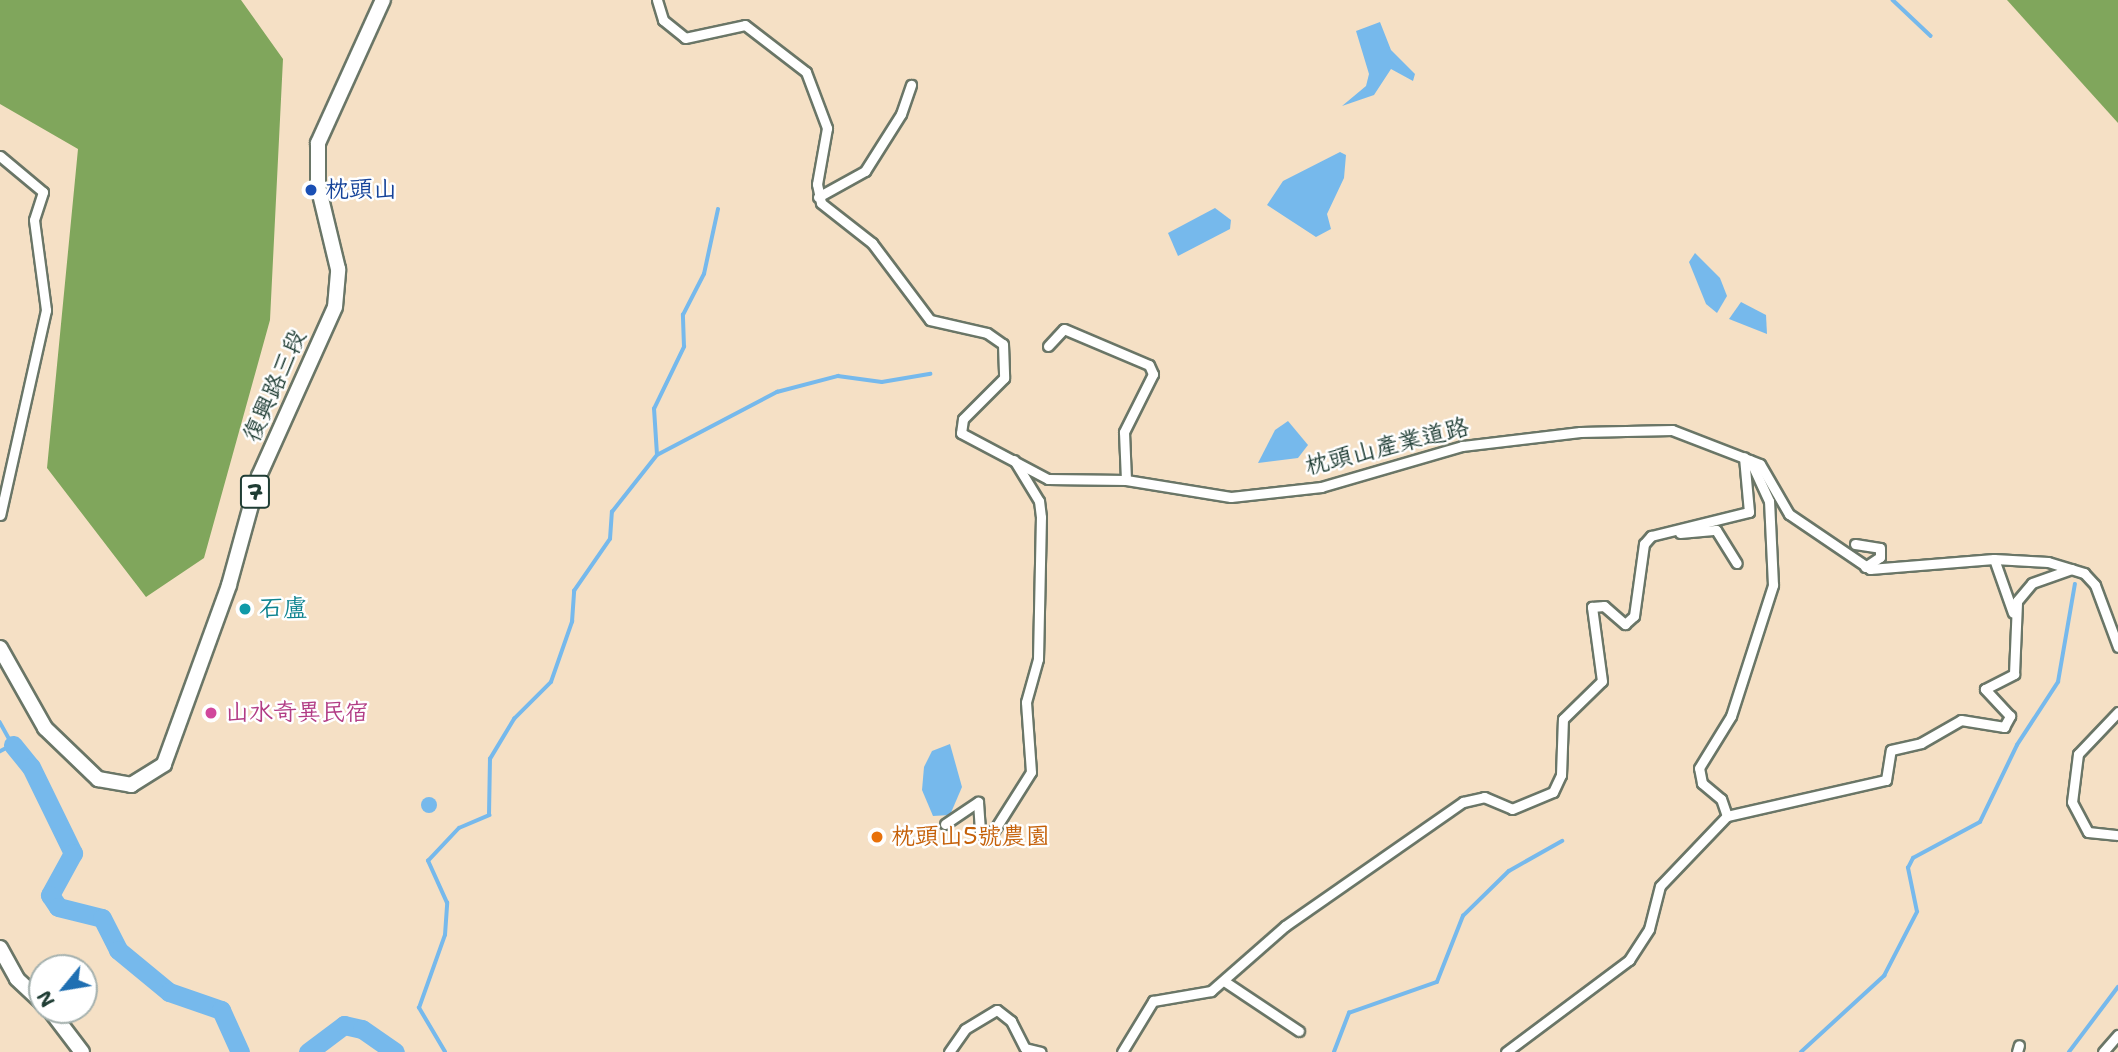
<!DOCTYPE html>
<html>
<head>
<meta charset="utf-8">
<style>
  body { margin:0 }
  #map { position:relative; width:2118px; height:1052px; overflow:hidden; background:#f5e0c5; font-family:"Shantell Sans","LXGW WenKai TC",sans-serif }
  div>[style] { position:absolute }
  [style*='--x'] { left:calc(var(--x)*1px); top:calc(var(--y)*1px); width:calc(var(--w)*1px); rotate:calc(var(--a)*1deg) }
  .forest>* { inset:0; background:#80a65c }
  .water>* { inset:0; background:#76b9ec }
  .round { border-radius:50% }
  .stream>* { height:3.5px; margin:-1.75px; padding:0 1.75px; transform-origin:1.75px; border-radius:1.75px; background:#76b9ec }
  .river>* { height:19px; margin:-9.5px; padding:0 9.5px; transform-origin:9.5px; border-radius:9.5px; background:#76b9ec }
  .roads { filter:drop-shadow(2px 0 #6a7667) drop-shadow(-2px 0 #6a7667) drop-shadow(0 2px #6a7667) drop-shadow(0 -2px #6a7667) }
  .minor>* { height:9px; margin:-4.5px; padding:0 4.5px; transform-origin:4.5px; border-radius:4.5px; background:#fff }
  .primary>* { height:14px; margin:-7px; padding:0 7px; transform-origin:7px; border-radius:7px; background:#fff }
  .dots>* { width:19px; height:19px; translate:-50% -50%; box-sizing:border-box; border:4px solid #fff; border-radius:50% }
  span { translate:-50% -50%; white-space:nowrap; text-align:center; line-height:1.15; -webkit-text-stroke:5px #fff; paint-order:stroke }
  .shield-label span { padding:2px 5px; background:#fff; border:2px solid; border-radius:5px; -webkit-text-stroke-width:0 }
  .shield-label { font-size:23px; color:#1f3d34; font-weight:700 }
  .transit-label { font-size:24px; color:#164399 }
  .left { translate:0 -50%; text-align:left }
  .street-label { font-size:24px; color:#1f3d34 }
  .culture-label { font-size:24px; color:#0d838f }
  .hotel-label { font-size:24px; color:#b23c85 }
  .food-label { font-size:24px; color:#c56008 }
  .north { position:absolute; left:28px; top:954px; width:70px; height:70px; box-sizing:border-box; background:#fff; border:2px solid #a5b1ae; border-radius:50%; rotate:240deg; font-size:19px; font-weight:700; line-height:28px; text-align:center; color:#1f3d34 }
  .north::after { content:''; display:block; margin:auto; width:24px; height:32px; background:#1f6fb2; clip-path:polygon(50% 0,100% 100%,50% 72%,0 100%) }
</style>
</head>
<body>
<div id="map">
  <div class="forest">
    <i style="clip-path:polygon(0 0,241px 0,283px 59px,270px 320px,204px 558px,146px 597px,47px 468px,78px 149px,0 104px)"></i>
    <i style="clip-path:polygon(2007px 0,2118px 0,2118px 123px)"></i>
  </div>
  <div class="water">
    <i style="clip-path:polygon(1380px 22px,1391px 50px,1415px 74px,1413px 81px,1391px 69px,1374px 95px,1342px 106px,1366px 86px,1369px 74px,1356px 31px)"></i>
    <i style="clip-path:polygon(1340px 152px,1346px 155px,1344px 178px,1327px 214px,1331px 229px,1316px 237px,1267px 205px,1283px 181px)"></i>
    <i style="clip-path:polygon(1215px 208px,1231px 220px,1230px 229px,1178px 256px,1168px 233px)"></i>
    <i style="clip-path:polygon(1695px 253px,1720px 278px,1727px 296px,1717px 313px,1706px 304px,1689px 262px)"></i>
    <i style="clip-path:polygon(1741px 302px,1766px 315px,1767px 334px,1729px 319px)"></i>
    <i style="clip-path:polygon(1288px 421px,1308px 445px,1298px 458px,1258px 463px,1275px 430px)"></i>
    <i style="clip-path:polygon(950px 744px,962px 787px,950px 815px,933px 816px,922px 790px,924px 767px,932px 751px)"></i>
    <i class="round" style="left:421px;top:797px;width:16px;height:16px"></i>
  </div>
  <div class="stream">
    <i style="--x:1893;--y:0;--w:52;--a:43.5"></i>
    <i style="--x:657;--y:455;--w:46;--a:-93.7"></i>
    <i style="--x:654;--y:409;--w:69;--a:-64.2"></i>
    <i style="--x:684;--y:347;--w:32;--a:-92"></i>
    <i style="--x:683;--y:315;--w:46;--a:-62.9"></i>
    <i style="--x:704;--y:274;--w:66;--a:-77.8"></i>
    <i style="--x:0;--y:722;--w:26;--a:61"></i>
    <i style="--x:13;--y:745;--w:15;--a:152"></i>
    <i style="--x:445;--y:1052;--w:51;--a:-120.6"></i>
    <i style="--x:419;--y:1008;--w:77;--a:-70.4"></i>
    <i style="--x:445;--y:935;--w:32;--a:-86"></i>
    <i style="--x:447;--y:903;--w:46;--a:-114.3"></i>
    <i style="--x:428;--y:861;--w:45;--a:-46.8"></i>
    <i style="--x:459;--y:828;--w:33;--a:-23"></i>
    <i style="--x:489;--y:815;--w:56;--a:-89"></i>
    <i style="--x:490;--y:759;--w:47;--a:-59"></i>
    <i style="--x:514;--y:719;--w:52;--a:-45"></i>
    <i style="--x:551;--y:682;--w:64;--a:-70.7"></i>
    <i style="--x:572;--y:622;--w:31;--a:-86"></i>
    <i style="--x:574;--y:591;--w:63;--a:-55.3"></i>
    <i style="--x:610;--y:539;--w:27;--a:-86"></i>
    <i style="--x:612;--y:512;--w:73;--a:-51.7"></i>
    <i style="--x:657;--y:455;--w:136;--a:-27.7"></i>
    <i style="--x:777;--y:392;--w:63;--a:-14.7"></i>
    <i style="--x:838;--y:376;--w:44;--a:7.8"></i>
    <i style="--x:882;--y:382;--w:49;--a:-9.5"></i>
    <i style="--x:1334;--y:1052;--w:42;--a:-69"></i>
    <i style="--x:1349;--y:1013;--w:93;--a:-19.4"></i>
    <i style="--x:1437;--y:982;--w:71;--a:-68.5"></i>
    <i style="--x:1463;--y:916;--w:64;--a:-44.4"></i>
    <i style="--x:1509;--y:871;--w:61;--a:-29.5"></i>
    <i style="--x:1801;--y:1052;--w:113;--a:-42.5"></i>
    <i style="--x:1884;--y:976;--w:72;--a:-62.7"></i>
    <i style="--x:1917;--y:912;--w:45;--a:-101.6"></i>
    <i style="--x:1908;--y:868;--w:11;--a:-63"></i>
    <i style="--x:1913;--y:858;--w:76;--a:-28.2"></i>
    <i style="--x:1980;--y:822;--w:85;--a:-64.3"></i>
    <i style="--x:2017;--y:745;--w:75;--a:-56.9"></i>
    <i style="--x:2058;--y:682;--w:99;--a:-80.2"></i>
    <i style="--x:2069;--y:1052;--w:81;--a:-53"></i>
  </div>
  <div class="river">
    <i style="--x:13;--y:745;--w:28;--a:51"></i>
    <i style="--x:31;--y:767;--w:96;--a:64"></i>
    <i style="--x:73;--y:853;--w:48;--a:118.7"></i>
    <i style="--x:50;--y:895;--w:14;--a:56"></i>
    <i style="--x:58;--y:907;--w:45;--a:14"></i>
    <i style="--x:102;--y:918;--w:36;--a:63"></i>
    <i style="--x:118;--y:950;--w:66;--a:39.5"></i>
    <i style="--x:169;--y:992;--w:55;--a:19.1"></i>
    <i style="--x:221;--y:1010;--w:46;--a:65.7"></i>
    <i style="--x:308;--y:1052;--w:45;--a:-36.9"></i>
    <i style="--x:344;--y:1025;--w:18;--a:13"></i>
    <i style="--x:362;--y:1029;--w:40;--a:34.9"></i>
  </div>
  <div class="roads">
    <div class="minor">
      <i style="--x:657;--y:0;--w:21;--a:73"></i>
      <i style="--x:663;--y:20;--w:28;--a:39"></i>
      <i style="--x:685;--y:38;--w:61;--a:-12.2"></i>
      <i style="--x:745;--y:25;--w:77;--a:37.6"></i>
      <i style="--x:806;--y:72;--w:60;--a:69.4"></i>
      <i style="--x:827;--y:128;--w:57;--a:100.1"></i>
      <i style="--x:817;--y:184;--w:19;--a:78"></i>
      <i style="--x:821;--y:203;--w:65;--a:38.1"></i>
      <i style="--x:872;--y:243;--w:96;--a:53"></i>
      <i style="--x:930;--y:320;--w:58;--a:12.8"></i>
      <i style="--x:987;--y:333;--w:19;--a:35"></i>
      <i style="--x:1003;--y:344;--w:34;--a:88"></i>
      <i style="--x:1004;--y:378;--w:58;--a:135"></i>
      <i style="--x:963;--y:419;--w:14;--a:98"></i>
      <i style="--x:961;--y:433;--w:98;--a:27.9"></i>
      <i style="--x:1048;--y:479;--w:78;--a:0.7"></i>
      <i style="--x:1126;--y:480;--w:106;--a:9.2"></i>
      <i style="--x:1231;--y:497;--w:91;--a:-6.3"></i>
      <i style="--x:1321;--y:487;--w:147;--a:-16.2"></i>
      <i style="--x:1462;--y:446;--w:119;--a:-6.8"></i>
      <i style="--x:1580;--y:432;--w:92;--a:-1.2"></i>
      <i style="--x:1672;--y:430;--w:94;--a:21.1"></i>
      <i style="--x:1760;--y:464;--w:58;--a:59.9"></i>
      <i style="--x:1789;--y:514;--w:98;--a:34.2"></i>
      <i style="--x:1870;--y:569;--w:124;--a:-4.6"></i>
      <i style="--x:1994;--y:559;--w:54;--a:3.2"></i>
      <i style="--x:2048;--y:562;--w:38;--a:17"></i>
      <i style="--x:2084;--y:573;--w:16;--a:47"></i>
      <i style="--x:2095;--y:585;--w:66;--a:69.6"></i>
      <i style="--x:0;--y:156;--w:56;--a:39.9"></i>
      <i style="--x:43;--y:192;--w:29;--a:108"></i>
      <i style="--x:34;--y:220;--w:91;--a:82.4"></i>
      <i style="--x:46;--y:310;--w:210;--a:102.6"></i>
      <i style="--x:818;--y:197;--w:54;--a:-29"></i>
      <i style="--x:865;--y:171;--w:67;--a:-57.7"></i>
      <i style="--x:901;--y:114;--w:31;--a:-71"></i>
      <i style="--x:1048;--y:346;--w:23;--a:-47"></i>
      <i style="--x:1064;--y:329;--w:92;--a:23"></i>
      <i style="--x:1149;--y:365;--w:10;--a:66"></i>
      <i style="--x:1153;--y:374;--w:65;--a:116.6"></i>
      <i style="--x:1124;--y:432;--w:48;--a:87.6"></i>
      <i style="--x:1680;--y:533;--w:36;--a:-5"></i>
      <i style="--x:1716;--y:530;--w:39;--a:58"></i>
      <i style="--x:1855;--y:544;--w:25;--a:9"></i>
      <i style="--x:1880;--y:548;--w:9;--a:90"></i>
      <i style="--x:1880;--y:557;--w:18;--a:146"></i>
      <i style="--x:1994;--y:559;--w:57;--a:70.6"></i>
      <i style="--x:2118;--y:712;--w:58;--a:133.6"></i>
      <i style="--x:2078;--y:754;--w:48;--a:97.1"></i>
      <i style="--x:2072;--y:802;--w:34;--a:62"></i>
      <i style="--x:2088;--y:832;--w:30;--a:6"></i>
      <i style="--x:1727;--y:816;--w:163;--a:-12.8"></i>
      <i style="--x:1886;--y:780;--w:30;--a:-81"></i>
      <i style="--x:1891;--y:750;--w:31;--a:-13"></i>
      <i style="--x:1921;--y:743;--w:46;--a:-29.9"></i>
      <i style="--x:1961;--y:720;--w:44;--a:9.2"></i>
      <i style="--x:2004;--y:727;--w:13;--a:-61"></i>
      <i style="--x:2010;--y:716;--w:37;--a:-133"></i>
      <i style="--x:1985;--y:689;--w:33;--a:-27"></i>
      <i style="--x:2014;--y:674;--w:73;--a:-87.6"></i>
      <i style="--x:2017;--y:601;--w:23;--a:-50"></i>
      <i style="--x:2032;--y:583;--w:42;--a:-19.3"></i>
      <i style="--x:945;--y:824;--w:40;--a:-34"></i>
      <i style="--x:978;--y:802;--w:31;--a:86"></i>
      <i style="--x:980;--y:833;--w:11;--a:41"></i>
      <i style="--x:988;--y:840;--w:80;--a:-57.7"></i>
      <i style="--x:1031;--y:772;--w:70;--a:-94.1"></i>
      <i style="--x:1026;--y:702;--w:45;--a:-74.4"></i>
      <i style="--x:1038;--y:659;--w:142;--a:-88.8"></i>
      <i style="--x:1041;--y:517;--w:16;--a:-97"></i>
      <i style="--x:1039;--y:501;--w:48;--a:-121.4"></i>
      <i style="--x:1224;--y:981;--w:90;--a:33.7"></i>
      <i style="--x:949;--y:1052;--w:28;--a:-55"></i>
      <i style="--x:965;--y:1029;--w:37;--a:-31"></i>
      <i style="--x:997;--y:1010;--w:18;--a:38"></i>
      <i style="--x:1011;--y:1021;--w:30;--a:63"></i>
      <i style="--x:1025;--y:1048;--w:16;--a:14"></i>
      <i style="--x:1122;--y:1052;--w:60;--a:-58.7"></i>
      <i style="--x:1153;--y:1001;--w:59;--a:-9.8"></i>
      <i style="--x:1211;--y:991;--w:98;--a:-41.3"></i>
      <i style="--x:1285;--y:926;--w:217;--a:-34.9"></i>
      <i style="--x:1463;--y:802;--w:22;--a:-13"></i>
      <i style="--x:1484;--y:797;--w:30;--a:23"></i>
      <i style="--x:1512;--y:809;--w:44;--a:-22.5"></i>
      <i style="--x:1553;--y:792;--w:19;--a:-65"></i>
      <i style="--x:1561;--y:775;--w:56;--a:-88"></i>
      <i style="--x:1563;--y:719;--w:54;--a:-44.3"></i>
      <i style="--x:1602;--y:681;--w:75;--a:-97.7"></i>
      <i style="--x:1592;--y:607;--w:12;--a:-5"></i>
      <i style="--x:1604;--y:606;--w:28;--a:41"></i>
      <i style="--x:1625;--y:624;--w:12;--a:-42"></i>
      <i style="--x:1634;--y:616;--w:73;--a:-82.1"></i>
      <i style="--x:1644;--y:544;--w:11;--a:-49"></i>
      <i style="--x:1651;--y:536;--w:101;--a:-13.8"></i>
      <i style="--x:1749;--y:512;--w:55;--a:-95.2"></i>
      <i style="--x:1506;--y:1052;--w:154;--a:-36.8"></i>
      <i style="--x:1629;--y:960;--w:37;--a:-57"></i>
      <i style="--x:1649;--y:929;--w:44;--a:-75.7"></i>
      <i style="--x:1660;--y:886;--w:97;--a:-46.3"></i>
      <i style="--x:1727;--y:816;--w:18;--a:-109"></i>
      <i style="--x:1721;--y:799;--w:25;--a:-140"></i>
      <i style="--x:1702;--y:783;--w:15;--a:-101"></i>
      <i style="--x:1699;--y:768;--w:61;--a:-58.4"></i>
      <i style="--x:1731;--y:716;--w:138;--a:-72.2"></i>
      <i style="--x:1773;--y:585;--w:84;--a:-92.7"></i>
      <i style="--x:1769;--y:501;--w:45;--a:-114.9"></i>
      <i style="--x:2017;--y:1052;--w:7;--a:-74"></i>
      <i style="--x:2103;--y:1052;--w:23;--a:-49"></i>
    </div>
    <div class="primary">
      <i style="--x:0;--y:648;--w:92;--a:60.6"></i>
      <i style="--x:45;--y:728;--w:74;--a:43.9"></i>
      <i style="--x:98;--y:779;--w:34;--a:10"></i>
      <i style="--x:131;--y:785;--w:39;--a:-32"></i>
      <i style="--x:164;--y:764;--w:190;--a:-70"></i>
      <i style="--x:229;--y:585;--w:113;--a:-74.6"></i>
      <i style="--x:259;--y:476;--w:185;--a:-65.8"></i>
      <i style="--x:335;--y:307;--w:38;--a:-85"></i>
      <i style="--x:338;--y:269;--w:85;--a:-103.5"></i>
      <i style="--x:318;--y:186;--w:43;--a:-90"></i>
      <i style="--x:318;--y:143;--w:157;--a:-65.6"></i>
      <i style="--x:0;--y:948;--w:35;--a:61"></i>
      <i style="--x:17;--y:979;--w:34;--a:43"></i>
      <i style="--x:50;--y:1010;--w:53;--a:52.7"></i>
    </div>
  </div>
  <div class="dots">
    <i style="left:311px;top:190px;background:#1a4fb4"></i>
    <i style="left:245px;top:609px;background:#0f9aa8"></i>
    <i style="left:211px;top:713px;background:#d1479c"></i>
    <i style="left:877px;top:837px;background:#e8710a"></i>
  </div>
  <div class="shield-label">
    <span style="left:255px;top:492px">7</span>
  </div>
  <div class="transit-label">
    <span class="left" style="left:325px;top:190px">枕頭山</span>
  </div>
  <div class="street-label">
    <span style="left:275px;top:386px;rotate:-66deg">復興路三段</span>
    <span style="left:1387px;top:447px;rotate:-14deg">枕頭山產業道路</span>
  </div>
  <div class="culture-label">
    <span class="left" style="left:259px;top:609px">石盧</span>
  </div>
  <div class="hotel-label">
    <span class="left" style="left:225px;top:713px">山水奇異民宿</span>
  </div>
  <div class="food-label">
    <span class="left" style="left:891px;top:837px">枕頭山5號農園</span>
  </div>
  <div class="north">N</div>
</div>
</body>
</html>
